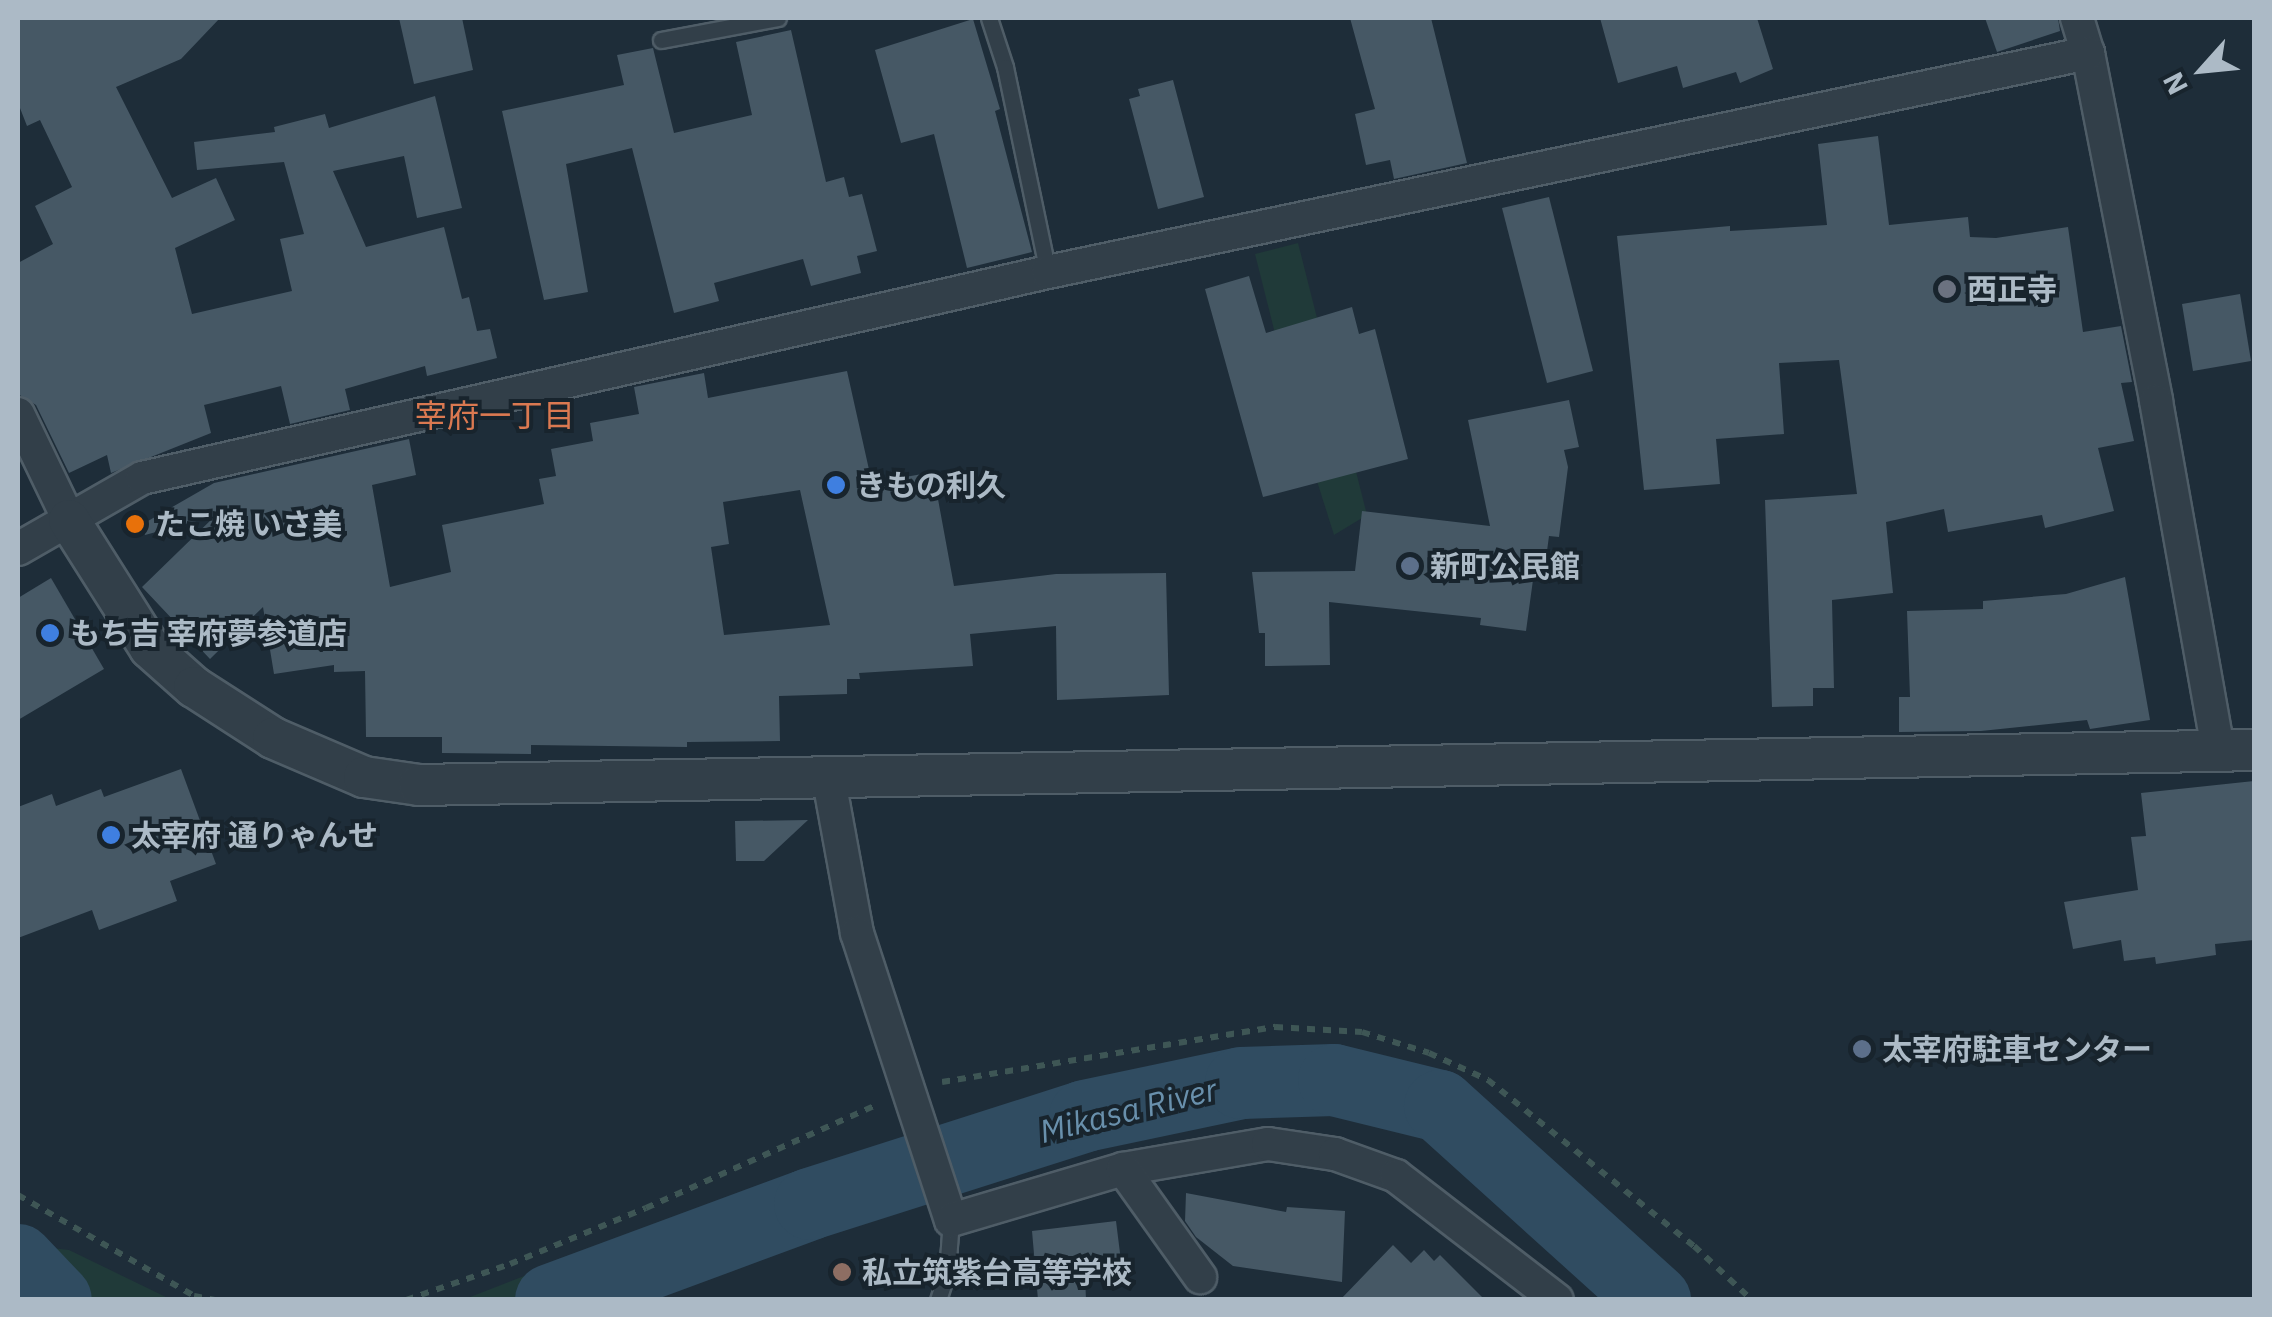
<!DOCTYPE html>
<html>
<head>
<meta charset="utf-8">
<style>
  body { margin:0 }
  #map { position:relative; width:2272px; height:1317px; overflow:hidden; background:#1e2d39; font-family:"IBM Plex Sans","Noto Sans JP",sans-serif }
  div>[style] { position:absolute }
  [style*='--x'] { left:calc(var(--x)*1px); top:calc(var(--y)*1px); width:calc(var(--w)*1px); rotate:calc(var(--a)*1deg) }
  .green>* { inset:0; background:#203a39 }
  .river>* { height:72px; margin:-36px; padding:0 36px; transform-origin:36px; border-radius:36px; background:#304c61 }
  .building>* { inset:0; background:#465865 }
  .path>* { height:6px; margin-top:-3px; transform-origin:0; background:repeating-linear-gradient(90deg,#3e5655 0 8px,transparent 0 16px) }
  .roads { filter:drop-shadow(2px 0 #4f5d67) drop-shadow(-2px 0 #4f5d67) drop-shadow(0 2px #4f5d67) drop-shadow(0 -2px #4f5d67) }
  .service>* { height:15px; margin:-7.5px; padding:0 7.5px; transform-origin:7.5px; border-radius:7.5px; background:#323f49 }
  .minor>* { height:32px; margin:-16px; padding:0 16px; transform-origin:16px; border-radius:16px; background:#323f49 }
  .tertiary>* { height:40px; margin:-20px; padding:0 20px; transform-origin:20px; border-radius:20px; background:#323f49 }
  .dots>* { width:28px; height:28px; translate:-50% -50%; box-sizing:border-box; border:5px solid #18242d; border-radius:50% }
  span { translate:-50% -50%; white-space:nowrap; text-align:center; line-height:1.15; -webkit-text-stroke:8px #18242d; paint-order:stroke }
  .poi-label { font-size:30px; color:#acbac6; font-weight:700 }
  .left { translate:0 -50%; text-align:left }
  .neighbourhood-label { font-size:32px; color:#db7951 }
  .water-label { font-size:32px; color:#6990ac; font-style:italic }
  .frame { position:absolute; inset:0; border:20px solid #acbac6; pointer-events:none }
  .north { position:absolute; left:2152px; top:20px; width:100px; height:100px; -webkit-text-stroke:8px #18242d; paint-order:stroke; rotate:243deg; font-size:28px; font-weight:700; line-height:40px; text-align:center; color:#acbac6 }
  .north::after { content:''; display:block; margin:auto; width:35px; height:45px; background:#acbac6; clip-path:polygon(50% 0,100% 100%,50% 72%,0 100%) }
</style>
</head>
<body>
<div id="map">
  <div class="green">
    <i style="clip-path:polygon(1298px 243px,1367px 515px,1334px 535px,1293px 405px,1255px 254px)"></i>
    <i style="clip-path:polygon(614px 1241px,628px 1257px,577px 1299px,465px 1299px)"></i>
    <i style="clip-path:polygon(18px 1244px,69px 1250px,170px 1299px,18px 1299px)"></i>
  </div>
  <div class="river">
    <i style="--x:18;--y:1260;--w:55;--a:46.5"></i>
    <i style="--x:551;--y:1300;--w:276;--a:-20.3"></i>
    <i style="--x:810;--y:1204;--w:289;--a:-17.7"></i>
    <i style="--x:1085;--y:1116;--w:159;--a:-11.9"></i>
    <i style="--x:1241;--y:1083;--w:93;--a:-1.8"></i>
    <i style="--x:1334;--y:1080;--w:109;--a:13.8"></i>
    <i style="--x:1440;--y:1106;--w:290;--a:42.1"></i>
  </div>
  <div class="building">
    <i style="clip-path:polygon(18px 18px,220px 18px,181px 59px,116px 87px,172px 198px,216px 178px,235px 220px,175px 248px,192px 314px,292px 291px,280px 239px,304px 234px,284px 162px,197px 170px,194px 142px,275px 132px,274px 127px,325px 114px,329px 128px,435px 96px,462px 208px,417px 218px,404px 156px,333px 171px,366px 247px,444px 227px,462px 299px,469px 297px,477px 331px,490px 329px,497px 358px,427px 376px,425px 366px,345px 389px,350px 410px,290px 424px,281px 386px,204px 405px,211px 433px,111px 473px,107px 455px,69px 473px,36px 405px,18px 394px,18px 263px,53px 244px,35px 206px,72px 187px,40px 120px,27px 126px,18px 103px)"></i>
    <i style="clip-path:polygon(399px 18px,462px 18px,473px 70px,414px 84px)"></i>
    <i style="clip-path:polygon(1350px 18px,1431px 18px,1467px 163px,1394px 179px,1390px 160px,1366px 165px,1355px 114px,1375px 109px)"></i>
    <i style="clip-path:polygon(1600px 18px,1757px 18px,1773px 69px,1740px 83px,1736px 72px,1683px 88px,1677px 66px,1618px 83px)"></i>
    <i style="clip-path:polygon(1985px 18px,2058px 18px,2060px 31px,1997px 52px)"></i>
    <i style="clip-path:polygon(973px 19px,1000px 109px,995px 111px,1032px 252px,967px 268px,934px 134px,901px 143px,875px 50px)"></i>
    <i style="clip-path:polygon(791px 30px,826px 182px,844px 177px,849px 197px,862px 194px,877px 251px,857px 256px,861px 273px,811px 286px,803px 259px,714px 283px,719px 301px,674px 313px,632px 148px,566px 164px,588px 292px,544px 300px,502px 111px,624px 85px,617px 55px,653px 48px,674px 133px,752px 115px,736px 42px)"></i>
    <i style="clip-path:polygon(1173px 80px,1204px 197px,1158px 209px,1129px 99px,1140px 96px,1138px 89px)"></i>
    <i style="clip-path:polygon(1878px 136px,1889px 225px,1968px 217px,1970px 237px,1996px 238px,2068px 227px,2083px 332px,2121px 326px,2132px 382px,2121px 383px,2134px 441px,2098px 448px,2114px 511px,2045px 528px,2042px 515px,1948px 532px,1944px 509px,1886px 522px,1893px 593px,1832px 600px,1834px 688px,1813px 688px,1813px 706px,1772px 707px,1765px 500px,1857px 494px,1839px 360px,1779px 363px,1784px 434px,1716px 439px,1720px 484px,1644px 490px,1617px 236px,1730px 226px,1730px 231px,1827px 225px,1818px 144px)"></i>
    <i style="clip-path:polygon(1549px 197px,1593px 371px,1547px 383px,1502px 208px)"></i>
    <i style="clip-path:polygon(1249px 276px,1266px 333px,1352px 307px,1359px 334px,1375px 329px,1408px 459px,1263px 497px,1205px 289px)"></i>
    <i style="clip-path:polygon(2240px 294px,2251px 361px,2193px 371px,2182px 304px)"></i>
    <i style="clip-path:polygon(evenodd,847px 371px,872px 483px,933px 472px,954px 586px,1056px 574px,1166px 573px,1169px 695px,1057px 700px,1056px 626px,970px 634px,973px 666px,859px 673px,860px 679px,847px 679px,847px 694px,779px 696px,780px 741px,687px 742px,687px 747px,531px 745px,531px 754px,442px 753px,442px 737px,366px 737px,365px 671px,334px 672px,334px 665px,274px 674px,263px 607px,210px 659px,142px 587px,215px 516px,145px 535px,141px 525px,214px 483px,409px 439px,416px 475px,372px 485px,390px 587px,451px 572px,442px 525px,544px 504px,539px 479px,556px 476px,551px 449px,593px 441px,590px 423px,639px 414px,634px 387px,704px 373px,708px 398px,847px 371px,800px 490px,830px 625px,724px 635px,711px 547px,729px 544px,723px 502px,800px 490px)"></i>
    <i style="clip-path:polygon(1569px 400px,1579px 447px,1564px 450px,1568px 467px,1559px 537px,1549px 536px,1543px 581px,1533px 580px,1526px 631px,1480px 625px,1481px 618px,1329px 602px,1330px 665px,1265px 666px,1265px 633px,1259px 633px,1252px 572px,1355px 571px,1362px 511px,1490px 526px,1468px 420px)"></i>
    <i style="clip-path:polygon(2125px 577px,2150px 720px,2090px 729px,2087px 720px,1981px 731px,1899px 732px,1899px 697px,1910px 697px,1907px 611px,1983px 609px,1983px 601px,2066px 594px)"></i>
    <i style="clip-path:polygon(51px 578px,104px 669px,18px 720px,18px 598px)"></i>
    <i style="clip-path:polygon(181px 769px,216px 864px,170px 881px,177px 901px,99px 930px,92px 910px,18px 938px,18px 807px,52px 794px,56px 806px,101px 789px,104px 797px)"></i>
    <i style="clip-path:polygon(2254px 781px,2254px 940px,2215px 944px,2216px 955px,2156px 964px,2155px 957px,2124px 961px,2121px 940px,2073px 949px,2064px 902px,2138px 890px,2131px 837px,2146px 836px,2141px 793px)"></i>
    <i style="clip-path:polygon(808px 820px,764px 861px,736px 861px,735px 821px)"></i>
    <i style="clip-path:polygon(1186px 1193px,1286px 1212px,1287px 1207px,1345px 1211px,1342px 1282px,1233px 1266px,1196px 1237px,1185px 1221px)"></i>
    <i style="clip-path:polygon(1116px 1221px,1122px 1269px,1085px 1274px,1086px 1300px,1038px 1300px,1032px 1231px)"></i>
    <i style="clip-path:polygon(1393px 1245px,1411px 1263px,1424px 1250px,1434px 1261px,1440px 1255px,1485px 1300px,1340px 1300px)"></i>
  </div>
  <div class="path">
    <i style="--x:942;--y:1082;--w:338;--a:-9.4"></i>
    <i style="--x:1275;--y:1027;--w:87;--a:3.3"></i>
    <i style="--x:1362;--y:1032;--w:70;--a:17.4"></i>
    <i style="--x:1429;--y:1053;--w:65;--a:24.6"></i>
    <i style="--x:1488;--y:1080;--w:265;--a:38.9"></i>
    <i style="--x:1694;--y:1246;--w:79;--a:43"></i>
    <i style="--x:18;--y:1195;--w:203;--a:29.8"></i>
    <i style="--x:194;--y:1296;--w:21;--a:11"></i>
    <i style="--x:406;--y:1300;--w:110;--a:-19.1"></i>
    <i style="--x:510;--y:1264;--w:147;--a:-22.4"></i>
    <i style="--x:646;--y:1208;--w:255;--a:-24.1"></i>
  </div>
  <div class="roads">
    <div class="service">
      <i style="--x:989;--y:18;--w:52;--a:71.9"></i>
      <i style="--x:1005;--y:67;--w:209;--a:78.2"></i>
      <i style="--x:661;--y:40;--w:119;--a:-10.6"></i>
      <i style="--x:938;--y:1300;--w:28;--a:-72"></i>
      <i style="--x:947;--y:1273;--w:53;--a:-85.7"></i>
    </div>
    <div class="minor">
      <i style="--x:2077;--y:18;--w:37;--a:73"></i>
      <i style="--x:2088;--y:53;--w:355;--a:78.9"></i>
      <i style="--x:2156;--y:401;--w:353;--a:79.9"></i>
      <i style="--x:18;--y:414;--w:118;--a:64.3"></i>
      <i style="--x:18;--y:549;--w:143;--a:-29.8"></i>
      <i style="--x:142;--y:478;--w:929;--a:-12.81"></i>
      <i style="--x:1048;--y:272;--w:1063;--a:-11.89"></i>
      <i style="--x:828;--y:775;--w:161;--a:79.6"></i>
      <i style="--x:857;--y:933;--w:302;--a:71.9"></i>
      <i style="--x:951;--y:1220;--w:179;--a:-16.5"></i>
      <i style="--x:1123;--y:1169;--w:147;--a:-9.8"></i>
      <i style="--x:1268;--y:1144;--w:68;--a:8.5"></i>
      <i style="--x:1335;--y:1154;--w:65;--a:19.8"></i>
      <i style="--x:1396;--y:1176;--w:203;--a:37.6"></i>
      <i style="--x:1123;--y:1169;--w:133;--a:54.5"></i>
    </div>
    <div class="tertiary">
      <i style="--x:69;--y:520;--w:151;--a:57.7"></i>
      <i style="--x:150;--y:648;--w:59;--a:41.6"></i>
      <i style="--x:194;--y:687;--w:94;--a:32.8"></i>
      <i style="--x:273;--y:738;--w:99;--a:23.2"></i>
      <i style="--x:364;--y:777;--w:56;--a:8.3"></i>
      <i style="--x:419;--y:785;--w:1835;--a:-1.09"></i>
    </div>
  </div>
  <div class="dots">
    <i style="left:1947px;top:289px;background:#6b7280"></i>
    <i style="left:836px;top:485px;background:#3f7fe0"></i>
    <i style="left:135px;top:524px;background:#e8710a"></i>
    <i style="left:1410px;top:566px;background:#5c6f8a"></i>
    <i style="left:50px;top:633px;background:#3f7fe0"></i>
    <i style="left:111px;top:835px;background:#3f7fe0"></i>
    <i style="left:1862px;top:1049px;background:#5c6f8a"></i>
    <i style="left:842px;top:1272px;background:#8d6e63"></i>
  </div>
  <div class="poi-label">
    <span class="left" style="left:1967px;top:289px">西正寺</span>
    <span class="left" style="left:856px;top:485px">きもの利久</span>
    <span class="left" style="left:155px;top:524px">たこ焼 いさ美</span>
    <span class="left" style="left:1430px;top:566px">新町公民館</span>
    <span class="left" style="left:70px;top:633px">もち吉 宰府夢参道店</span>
    <span class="left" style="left:131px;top:835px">太宰府 通りゃんせ</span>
    <span class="left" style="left:1882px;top:1049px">太宰府駐車センター</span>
    <span class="left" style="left:862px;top:1272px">私立筑紫台高等学校</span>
  </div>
  <div class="neighbourhood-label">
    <span style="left:495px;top:415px">宰府一丁目</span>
  </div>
  <div class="water-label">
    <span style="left:1128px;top:1110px;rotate:-14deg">Mikasa River</span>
  </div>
  <div class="frame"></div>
  <div class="north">N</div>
</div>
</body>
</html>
